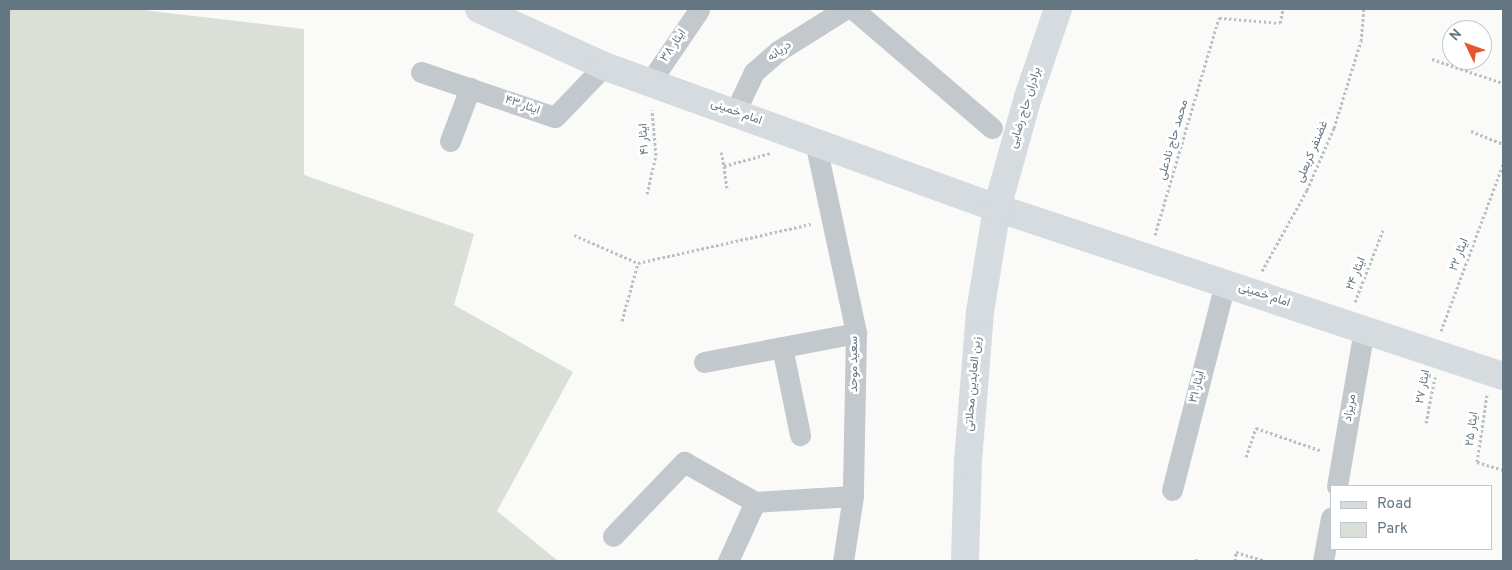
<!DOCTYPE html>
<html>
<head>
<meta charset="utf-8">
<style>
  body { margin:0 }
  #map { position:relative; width:1512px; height:570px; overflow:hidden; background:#fafaf8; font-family:Overpass,Vazirmatn,sans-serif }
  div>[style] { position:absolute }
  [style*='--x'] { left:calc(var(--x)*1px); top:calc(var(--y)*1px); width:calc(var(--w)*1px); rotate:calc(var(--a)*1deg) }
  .green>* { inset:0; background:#dadfd7 }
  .path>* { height:3px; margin-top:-1.5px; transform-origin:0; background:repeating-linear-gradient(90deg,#bbbfc2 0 2.5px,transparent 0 5px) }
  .minor>* { height:21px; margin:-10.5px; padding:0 10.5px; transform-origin:10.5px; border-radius:10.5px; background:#c3c8cc }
  .secondary>* { height:28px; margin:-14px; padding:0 14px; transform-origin:14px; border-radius:14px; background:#d6dbdf }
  span { translate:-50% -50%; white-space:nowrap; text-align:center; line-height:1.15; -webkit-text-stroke:5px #fff; paint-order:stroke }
  .street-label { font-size:12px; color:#657683 }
  .frame { position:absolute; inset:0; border:10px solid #657683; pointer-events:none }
  .legend { position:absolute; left:1330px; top:485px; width:162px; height:65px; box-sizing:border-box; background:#fff; border:1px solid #c1c8cd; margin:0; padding:6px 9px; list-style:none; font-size:15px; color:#657683 }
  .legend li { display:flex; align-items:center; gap:10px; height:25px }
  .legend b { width:25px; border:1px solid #c1c8cd }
  .north { position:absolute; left:1442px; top:20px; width:50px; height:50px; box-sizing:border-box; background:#fff; border:1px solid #c1c8cd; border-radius:50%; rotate:312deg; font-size:14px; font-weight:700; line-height:20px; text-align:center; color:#657683 }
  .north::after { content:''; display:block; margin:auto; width:18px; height:22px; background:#e4572e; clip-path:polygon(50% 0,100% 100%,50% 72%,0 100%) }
</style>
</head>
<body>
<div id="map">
  <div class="green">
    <i style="clip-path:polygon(9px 9px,134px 9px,304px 29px,304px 175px,474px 234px,454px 305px,573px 372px,497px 511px,558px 561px,9px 561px)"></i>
  </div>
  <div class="path">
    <i style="--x:1432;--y:59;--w:75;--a:18.7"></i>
    <i style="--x:1471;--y:131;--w:35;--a:22"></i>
    <i style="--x:721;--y:152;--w:14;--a:78"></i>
    <i style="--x:727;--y:188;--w:22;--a:-98"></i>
    <i style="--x:724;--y:166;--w:49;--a:-15.5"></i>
    <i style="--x:647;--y:194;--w:40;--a:-77"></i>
    <i style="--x:656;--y:155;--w:45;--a:-95.1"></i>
    <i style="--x:574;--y:235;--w:70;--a:23.6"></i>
    <i style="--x:638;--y:263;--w:177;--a:-12.7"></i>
    <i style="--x:1155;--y:235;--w:226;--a:-73.6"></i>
    <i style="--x:1219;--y:18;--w:61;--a:4.7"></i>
    <i style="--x:1280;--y:23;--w:14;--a:-78"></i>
    <i style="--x:1262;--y:271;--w:93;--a:-60.9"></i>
    <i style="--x:1307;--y:190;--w:68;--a:-66.5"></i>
    <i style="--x:1334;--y:128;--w:91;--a:-72.8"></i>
    <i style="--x:1361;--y:41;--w:32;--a:-85"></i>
    <i style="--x:1355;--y:302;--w:77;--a:-68.7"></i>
    <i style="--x:622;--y:321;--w:60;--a:-74.6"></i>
    <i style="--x:1441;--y:331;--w:178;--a:-69.6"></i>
    <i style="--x:1487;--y:395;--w:68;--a:98.5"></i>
    <i style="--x:1477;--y:462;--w:27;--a:17"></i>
    <i style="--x:1426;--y:423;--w:47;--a:-78.9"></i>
    <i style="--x:1246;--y:457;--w:31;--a:-71"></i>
    <i style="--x:1256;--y:428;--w:70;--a:19.2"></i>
    <i style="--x:1195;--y:560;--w:6;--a:9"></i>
    <i style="--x:1235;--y:561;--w:9;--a:-84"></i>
    <i style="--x:1236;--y:552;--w:30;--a:17"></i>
  </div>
  <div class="minor">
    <i style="--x:853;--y:9;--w:183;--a:40.6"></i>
    <i style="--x:421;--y:72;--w:141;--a:18.6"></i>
    <i style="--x:555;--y:117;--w:71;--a:-46.1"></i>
    <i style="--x:650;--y:82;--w:87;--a:-55.8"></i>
    <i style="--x:735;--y:112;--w:44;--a:-64.6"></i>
    <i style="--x:754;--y:72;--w:32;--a:-41"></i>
    <i style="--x:778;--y:51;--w:79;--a:-32.1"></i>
    <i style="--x:450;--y:141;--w:57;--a:-69.3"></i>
    <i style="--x:815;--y:141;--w:196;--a:77.9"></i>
    <i style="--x:856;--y:333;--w:163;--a:91.1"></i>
    <i style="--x:853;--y:496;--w:66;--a:98.7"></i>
    <i style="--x:782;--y:347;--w:90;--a:78.4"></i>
    <i style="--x:704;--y:362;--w:155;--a:-10.8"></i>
    <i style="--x:1337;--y:486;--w:158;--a:-80.2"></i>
    <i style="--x:1172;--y:490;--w:214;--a:-75.6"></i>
    <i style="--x:613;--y:536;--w:103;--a:-46.2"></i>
    <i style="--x:684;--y:462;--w:81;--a:29.4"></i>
    <i style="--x:755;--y:502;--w:98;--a:-3.5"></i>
    <i style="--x:728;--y:561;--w:65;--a:-65.4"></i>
    <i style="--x:1323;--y:561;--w:44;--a:-79.5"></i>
  </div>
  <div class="secondary">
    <i style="--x:479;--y:9;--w:137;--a:24.5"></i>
    <i style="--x:604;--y:66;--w:418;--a:19.9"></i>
    <i style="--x:997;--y:208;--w:533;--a:18.37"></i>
    <i style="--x:965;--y:561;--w:100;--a:-88.3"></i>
    <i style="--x:968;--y:461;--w:149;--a:-85.4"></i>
    <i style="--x:980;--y:312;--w:105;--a:-80.7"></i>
    <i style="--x:997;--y:208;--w:115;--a:-74.4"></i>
    <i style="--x:1028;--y:97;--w:93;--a:-71.2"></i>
  </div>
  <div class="street-label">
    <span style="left:674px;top:46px;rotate:-56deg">ایثار ۳۸</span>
    <span style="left:780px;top:52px;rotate:-35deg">دریانه</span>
    <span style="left:522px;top:106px;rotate:19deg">ایثار ۴۳</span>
    <span style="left:1026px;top:108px;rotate:-73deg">برادران حاج رضایی</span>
    <span style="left:736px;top:113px;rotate:20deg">امام خمینی</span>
    <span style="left:645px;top:139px;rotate:-93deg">ایثار ۴۱</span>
    <span style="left:1174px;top:140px;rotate:-74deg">محمد حاج نادعلی</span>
    <span style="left:1313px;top:152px;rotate:-67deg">غضنفر کربعلی</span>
    <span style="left:1460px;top:255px;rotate:-69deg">ایثار ۲۲</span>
    <span style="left:1357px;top:274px;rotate:-68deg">ایثار ۲۴</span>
    <span style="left:1264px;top:296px;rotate:18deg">امام خمینی</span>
    <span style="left:855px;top:364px;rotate:-90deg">سعید موحد</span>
    <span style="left:974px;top:384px;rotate:-85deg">زین العابدین محلاتی</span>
    <span style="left:1198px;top:387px;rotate:-76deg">ایثار ۳۱</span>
    <span style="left:1424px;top:387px;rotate:-79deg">ایثار ۲۷</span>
    <span style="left:1351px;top:408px;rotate:-80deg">مریزاد</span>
    <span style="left:1473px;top:429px;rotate:-82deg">ایثار ۲۵</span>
  </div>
  <div class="frame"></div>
  <ul class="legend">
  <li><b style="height:6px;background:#d6dbdf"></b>Road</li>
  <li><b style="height:14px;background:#dadfd7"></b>Park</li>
  </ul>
  <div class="north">N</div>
</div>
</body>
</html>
